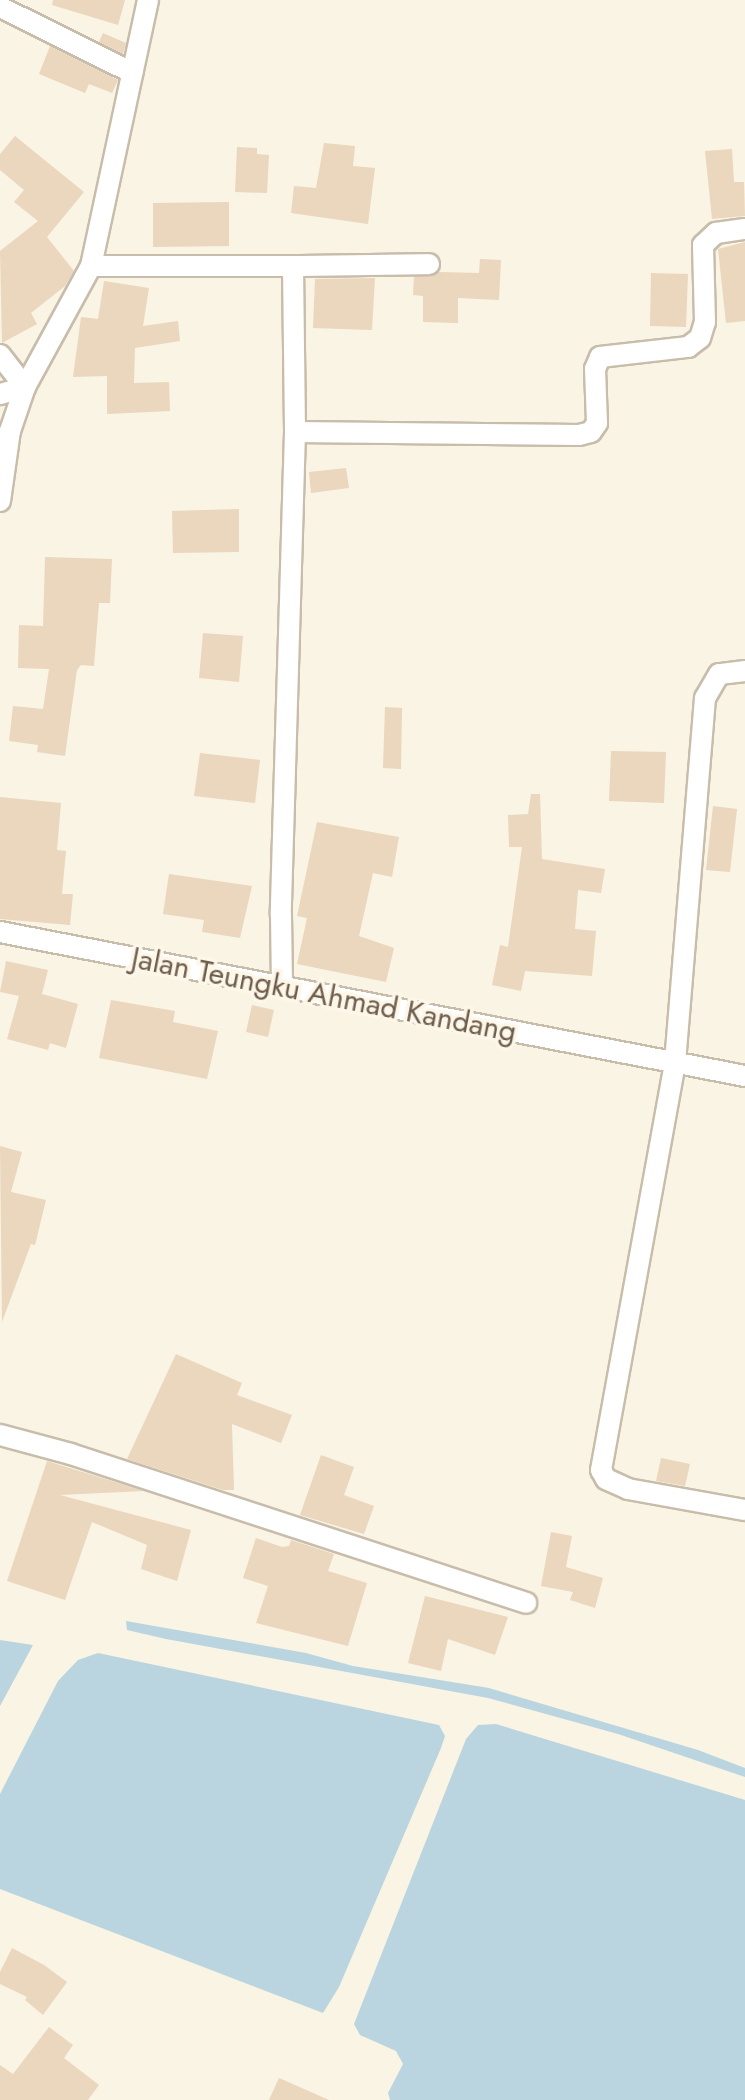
<!DOCTYPE html>
<html>
<head>
<meta charset="utf-8">
<style>
  body { margin:0 }
  #map { position:relative; width:745px; height:2100px; overflow:hidden; background:#f9f4e3; font-family:Jost,sans-serif }
  div>[style] { position:absolute }
  [style*='--x'] { left:calc(var(--x)*1px); top:calc(var(--y)*1px); width:calc(var(--w)*1px); rotate:calc(var(--a)*1deg) }
  .water>* { inset:0; background:#bad5e0 }
  .building>* { inset:0; background:#ebd6be }
  .roads { filter:drop-shadow(2px 0 #c8bcab) drop-shadow(-2px 0 #c8bcab) drop-shadow(0 2px #c8bcab) drop-shadow(0 -2px #c8bcab) }
  .minor>* { height:20px; margin:-10px; padding:0 10px; transform-origin:10px; border-radius:10px; background:#fff }
  span { translate:-50% -50%; white-space:nowrap; text-align:center; line-height:1.15; -webkit-text-stroke:7px #fdf7e9; paint-order:stroke }
  .street-label { font-size:30px; color:#6e5d4c }
</style>
</head>
<body>
<div id="map">
  <div class="water">
    <i style="clip-path:polygon(126px 1621px,306px 1653px,353px 1666px,489px 1688px,698px 1750px,745px 1768px,745px 1777px,618px 1734px,488px 1698px,166px 1639px,127px 1630px)"></i>
    <i style="clip-path:polygon(0 1640px,33px 1645px,0 1706px)"></i>
    <i style="clip-path:polygon(98px 1653px,439px 1725px,445px 1736px,441px 1748px,339px 1987px,323px 2013px,0 1889px,0 1794px,58px 1681px,78px 1660px)"></i>
    <i style="clip-path:polygon(496px 1724px,745px 1800px,745px 2100px,390px 2100px,388px 2093px,403px 2064px,396px 2051px,360px 2035px,354px 2024px,466px 1739px,478px 1725px)"></i>
  </div>
  <div class="building">
    <i style="clip-path:polygon(53px 0,125px 0,118px 25px,52px 5px)"></i>
    <i style="clip-path:polygon(103px 33px,126px 43px,123px 54px,99px 42px)"></i>
    <i style="clip-path:polygon(50px 46px,118px 80px,112px 93px,89px 84px,85px 93px,39px 74px)"></i>
    <i style="clip-path:polygon(15px 136px,84px 192px,47px 237px,74px 271px,65px 286px,31px 313px,37px 324px,2px 343px,0 251px,38px 221px,14px 202px,24px 190px,0 170px,0 154px)"></i>
    <i style="clip-path:polygon(324px 143px,355px 146px,353px 166px,375px 168px,368px 224px,291px 213px,294px 186px,316px 188px)"></i>
    <i style="clip-path:polygon(237px 147px,257px 148px,257px 154px,269px 155px,267px 193px,235px 192px)"></i>
    <i style="clip-path:polygon(732px 149px,734px 182px,744px 182px,745px 216px,712px 219px,705px 151px)"></i>
    <i style="clip-path:polygon(229px 202px,229px 246px,153px 247px,153px 203px)"></i>
    <i style="clip-path:polygon(745px 242px,745px 321px,726px 323px,718px 249px)"></i>
    <i style="clip-path:polygon(480px 259px,501px 260px,499px 300px,458px 298px,458px 323px,423px 322px,423px 296px,413px 295px,414px 277px,439px 272px,479px 273px)"></i>
    <i style="clip-path:polygon(651px 273px,688px 274px,686px 327px,650px 326px)"></i>
    <i style="clip-path:polygon(375px 278px,372px 330px,313px 328px,315px 279px)"></i>
    <i style="clip-path:polygon(104px 281px,149px 288px,143px 326px,178px 321px,180px 341px,135px 348px,134px 383px,169px 382px,170px 411px,107px 414px,107px 376px,73px 377px,81px 317px,98px 319px)"></i>
    <i style="clip-path:polygon(346px 468px,349px 488px,311px 493px,309px 472px)"></i>
    <i style="clip-path:polygon(239px 509px,239px 552px,173px 553px,172px 511px)"></i>
    <i style="clip-path:polygon(45px 557px,112px 559px,110px 603px,99px 603px,94px 666px,81px 665px,77px 670px,65px 756px,37px 752px,38px 745px,9px 741px,13px 706px,43px 709px,49px 669px,18px 668px,19px 625px,43px 626px)"></i>
    <i style="clip-path:polygon(203px 633px,243px 636px,239px 682px,199px 678px)"></i>
    <i style="clip-path:polygon(385px 707px,402px 708px,401px 769px,383px 768px)"></i>
    <i style="clip-path:polygon(611px 751px,666px 752px,664px 803px,609px 801px)"></i>
    <i style="clip-path:polygon(200px 753px,260px 760px,255px 803px,194px 796px)"></i>
    <i style="clip-path:polygon(531px 794px,540px 794px,542px 859px,605px 869px,601px 893px,578px 890px,575px 929px,596px 931px,592px 976px,525px 971px,521px 991px,492px 985px,500px 945px,508px 947px,522px 847px,509px 847px,508px 815px,528px 814px)"></i>
    <i style="clip-path:polygon(0 797px,61px 803px,57px 850px,66px 851px,62px 894px,73px 894px,70px 925px,0 919px)"></i>
    <i style="clip-path:polygon(713px 806px,737px 809px,730px 872px,706px 870px)"></i>
    <i style="clip-path:polygon(317px 822px,399px 837px,392px 877px,373px 873px,359px 936px,394px 948px,386px 982px,297px 964px,307px 918px,297px 916px)"></i>
    <i style="clip-path:polygon(169px 874px,252px 886px,240px 938px,202px 932px,204px 920px,163px 914px)"></i>
    <i style="clip-path:polygon(6px 961px,48px 970px,42px 994px,78px 1004px,66px 1048px,50px 1043px,48px 1050px,7px 1039px,19px 996px,0 992px)"></i>
    <i style="clip-path:polygon(111px 1000px,175px 1011px,173px 1022px,218px 1031px,207px 1079px,99px 1058px)"></i>
    <i style="clip-path:polygon(252px 1005px,274px 1010px,268px 1037px,246px 1032px)"></i>
    <i style="clip-path:polygon(0 1146px,22px 1152px,11px 1192px,46px 1200px,35px 1245px,31px 1244px,2px 1322px)"></i>
    <i style="clip-path:polygon(176px 1354px,242px 1383px,237px 1395px,292px 1415px,281px 1443px,232px 1424px,234px 1490px,223px 1490px,127px 1459px)"></i>
    <i style="clip-path:polygon(321px 1455px,354px 1467px,344px 1495px,374px 1506px,364px 1534px,300px 1515px)"></i>
    <i style="clip-path:polygon(661px 1458px,690px 1464px,685px 1486px,656px 1481px)"></i>
    <i style="clip-path:polygon(47px 1461px,144px 1491px,60px 1495px,191px 1530px,177px 1581px,141px 1569px,147px 1545px,92px 1522px,65px 1600px,7px 1581px)"></i>
    <i style="clip-path:polygon(551px 1532px,572px 1536px,566px 1567px,603px 1578px,595px 1608px,570px 1600px,573px 1592px,541px 1586px)"></i>
    <i style="clip-path:polygon(256px 1538px,282px 1547px,289px 1546px,291px 1540px,334px 1554px,328px 1571px,367px 1583px,348px 1646px,256px 1623px,268px 1586px,243px 1578px)"></i>
    <i style="clip-path:polygon(425px 1596px,508px 1617px,495px 1655px,448px 1639px,441px 1671px,408px 1663px)"></i>
    <i style="clip-path:polygon(12px 1948px,44px 1965px,67px 1982px,43px 2015px,25px 2000px,27px 1997px,0 1984px,0 1972px)"></i>
    <i style="clip-path:polygon(49px 2027px,73px 2045px,64px 2058px,99px 2085px,88px 2100px,0 2100px,0 2065px,13px 2074px)"></i>
    <i style="clip-path:polygon(279px 2078px,329px 2100px,269px 2100px)"></i>
  </div>
  <div class="roads">
    <div class="minor">
      <i style="--x:0;--y:7;--w:148;--a:26.4"></i>
      <i style="--x:91;--y:266;--w:202;--a:0"></i>
      <i style="--x:293;--y:266;--w:166;--a:89.3"></i>
      <i style="--x:295;--y:432;--w:483;--a:91.7"></i>
      <i style="--x:281;--y:915;--w:72;--a:89.2"></i>
      <i style="--x:293;--y:266;--w:136;--a:-0.8"></i>
      <i style="--x:0;--y:355;--w:41;--a:52"></i>
      <i style="--x:25;--y:387;--w:26;--a:164"></i>
      <i style="--x:295;--y:432;--w:284;--a:0.6"></i>
      <i style="--x:579;--y:435;--w:12;--a:-14"></i>
      <i style="--x:591;--y:432;--w:11;--a:-56"></i>
      <i style="--x:597;--y:423;--w:54;--a:-92.1"></i>
      <i style="--x:595;--y:369;--w:13;--a:-67"></i>
      <i style="--x:600;--y:357;--w:89;--a:-6.5"></i>
      <i style="--x:688;--y:347;--w:15;--a:-37"></i>
      <i style="--x:700;--y:338;--w:17;--a:-73"></i>
      <i style="--x:705;--y:322;--w:77;--a:-91.5"></i>
      <i style="--x:703;--y:245;--w:18;--a:-43"></i>
      <i style="--x:716;--y:233;--w:29;--a:-8"></i>
      <i style="--x:0;--y:501;--w:71;--a:-81.9"></i>
      <i style="--x:10;--y:431;--w:46;--a:-71.2"></i>
      <i style="--x:25;--y:387;--w:138;--a:-61.4"></i>
      <i style="--x:91;--y:266;--w:272;--a:-77.9"></i>
      <i style="--x:745;--y:671;--w:26;--a:173"></i>
      <i style="--x:719;--y:674;--w:28;--a:120"></i>
      <i style="--x:705;--y:698;--w:366;--a:94.7"></i>
      <i style="--x:675;--y:1063;--w:414;--a:100.3"></i>
      <i style="--x:601;--y:1470;--w:10;--a:61"></i>
      <i style="--x:606;--y:1479;--w:24;--a:24"></i>
      <i style="--x:628;--y:1489;--w:119;--a:10.2"></i>
      <i style="--x:0;--y:932;--w:759;--a:10.94"></i>
      <i style="--x:0;--y:1435;--w:73;--a:15"></i>
      <i style="--x:71;--y:1454;--w:479;--a:18.1"></i>
    </div>
  </div>
  <div class="street-label">
    <span style="left:324px;top:995px;rotate:11deg">Jalan Teungku Ahmad Kandang</span>
  </div>
</div>
</body>
</html>
